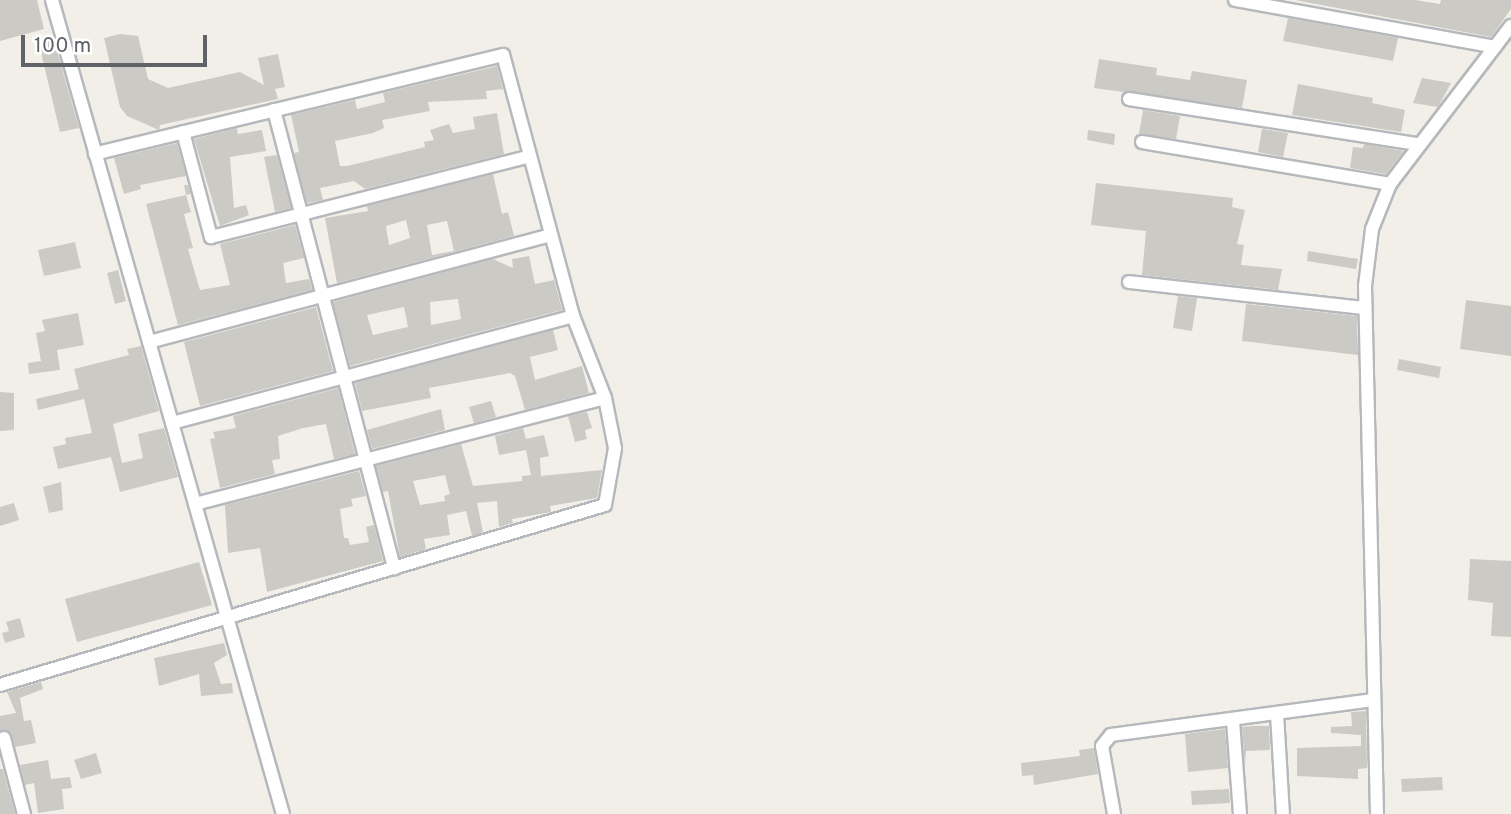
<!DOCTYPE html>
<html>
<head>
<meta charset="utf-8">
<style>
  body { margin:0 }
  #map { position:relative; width:1511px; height:814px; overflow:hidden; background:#f1efe8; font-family:Overpass,sans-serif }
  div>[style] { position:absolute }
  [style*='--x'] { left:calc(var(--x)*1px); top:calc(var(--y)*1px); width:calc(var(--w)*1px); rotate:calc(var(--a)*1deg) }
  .building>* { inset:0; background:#cccac5 }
  .roads { filter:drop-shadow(2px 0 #b5b8bc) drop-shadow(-2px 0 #b5b8bc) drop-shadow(0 2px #b5b8bc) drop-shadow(0 -2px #b5b8bc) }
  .minor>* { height:12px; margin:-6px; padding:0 6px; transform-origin:6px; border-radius:6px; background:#fff }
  span { translate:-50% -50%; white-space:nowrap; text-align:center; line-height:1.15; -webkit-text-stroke:5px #fff; paint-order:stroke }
  .scale { position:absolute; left:21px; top:35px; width:186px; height:32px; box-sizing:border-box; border:4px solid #5f6368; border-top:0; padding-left:9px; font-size:21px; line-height:24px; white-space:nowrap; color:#5f6368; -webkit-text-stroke:5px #fff; paint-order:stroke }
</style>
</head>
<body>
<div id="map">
  <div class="building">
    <i style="clip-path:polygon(0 0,37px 0,44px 29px,0 41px)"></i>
    <i style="clip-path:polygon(1295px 0,1415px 0,1440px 4px,1441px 0,1511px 0,1511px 9px,1491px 37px)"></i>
    <i style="clip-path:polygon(1288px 18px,1398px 38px,1393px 61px,1283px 41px)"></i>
    <i style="clip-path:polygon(120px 34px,138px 36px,148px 79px,168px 88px,240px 72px,264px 85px,258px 58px,278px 54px,285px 87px,275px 89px,278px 99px,160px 125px,159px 130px,127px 116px,120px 107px,104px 38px)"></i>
    <i style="clip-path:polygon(53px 37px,79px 128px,60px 132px,38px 40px)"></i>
    <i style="clip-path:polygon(1099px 59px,1157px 68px,1156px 75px,1190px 80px,1192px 71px,1247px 80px,1242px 108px,1094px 88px)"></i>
    <i style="clip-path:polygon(497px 66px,503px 89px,486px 91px,487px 99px,428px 102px,430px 111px,382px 120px,384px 128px,373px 133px,335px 141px,340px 166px,347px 166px,425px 147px,424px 142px,434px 140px,430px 130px,449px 124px,453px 133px,475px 129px,473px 117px,497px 113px,504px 154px,365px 189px,354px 181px,320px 188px,323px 200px,307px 203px,294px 153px,299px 152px,291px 115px,355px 100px,357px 109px,385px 102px,383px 93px)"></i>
    <i style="clip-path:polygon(1422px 78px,1451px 83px,1438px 107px,1413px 103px)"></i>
    <i style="clip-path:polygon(1298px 84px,1373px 98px,1372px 103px,1405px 110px,1401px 132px,1292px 115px)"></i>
    <i style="clip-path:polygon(1143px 110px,1180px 116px,1176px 139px,1139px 134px)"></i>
    <i style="clip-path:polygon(237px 128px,238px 134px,262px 130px,266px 151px,230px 157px,234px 208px,246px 205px,249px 215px,220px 226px,194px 139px)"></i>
    <i style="clip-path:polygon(1262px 129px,1288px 133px,1283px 157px,1258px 152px)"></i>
    <i style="clip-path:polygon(1088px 130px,1115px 134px,1114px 145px,1087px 140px)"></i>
    <i style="clip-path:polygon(177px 143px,186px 176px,140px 185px,141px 189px,124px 194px,114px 158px)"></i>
    <i style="clip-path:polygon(1364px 144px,1404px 151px,1386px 174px,1350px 168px,1353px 147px,1363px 148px)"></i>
    <i style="clip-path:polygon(277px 155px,291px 208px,275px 212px,264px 157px)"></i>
    <i style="clip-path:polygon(evenodd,493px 174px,502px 214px,508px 212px,514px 236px,337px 283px,325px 218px,368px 211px,367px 206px,493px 174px,406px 220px,410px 238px,389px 245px,386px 226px,406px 220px,493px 174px,447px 221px,454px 251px,432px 255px,427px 225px,447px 221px)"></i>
    <i style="clip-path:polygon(1096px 183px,1233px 198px,1232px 207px,1245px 210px,1237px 244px,1244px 245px,1241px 265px,1282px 269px,1278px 290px,1142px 275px,1146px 231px,1091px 225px)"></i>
    <i style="clip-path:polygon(184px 185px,188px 185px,191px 194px,186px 195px,191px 212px,184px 214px,193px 248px,188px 249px,200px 290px,230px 285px,220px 244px,295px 225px,304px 258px,283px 263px,286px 283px,309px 279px,312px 290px,178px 325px,146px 204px,186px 195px)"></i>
    <i style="clip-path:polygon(75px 242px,81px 268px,44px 276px,38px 250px)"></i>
    <i style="clip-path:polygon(1308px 251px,1358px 259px,1356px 269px,1307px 261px)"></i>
    <i style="clip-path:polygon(evenodd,529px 256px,535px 284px,554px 280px,562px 310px,350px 366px,333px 302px,493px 259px,513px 268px,512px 259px,529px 256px,458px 299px,461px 319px,431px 325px,430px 302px,458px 299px,529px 256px,404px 307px,408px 327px,373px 335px,367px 315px,404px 307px)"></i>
    <i style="clip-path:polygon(118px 270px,126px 301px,115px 304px,107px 273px)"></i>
    <i style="clip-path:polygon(1178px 296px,1197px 298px,1192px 331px,1173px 328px)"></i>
    <i style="clip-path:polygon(1466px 300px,1511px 306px,1511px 356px,1460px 349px)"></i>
    <i style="clip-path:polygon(1246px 304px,1357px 316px,1358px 355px,1242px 341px)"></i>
    <i style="clip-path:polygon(316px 307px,333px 371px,200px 406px,184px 342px)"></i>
    <i style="clip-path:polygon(78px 313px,84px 345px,57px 350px,60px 370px,29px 374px,28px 363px,41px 361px,36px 333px,45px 331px,42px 320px)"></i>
    <i style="clip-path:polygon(553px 330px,558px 350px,530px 357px,535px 380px,582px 366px,589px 393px,525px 410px,515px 376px,510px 373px,429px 388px,431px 398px,362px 411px,355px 383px)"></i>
    <i style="clip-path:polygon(141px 346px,159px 411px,113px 424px,122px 463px,143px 458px,138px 434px,164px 428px,178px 477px,120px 492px,111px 457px,58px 469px,53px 447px,66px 444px,65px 438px,92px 433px,84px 399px,38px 410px,36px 399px,79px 389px,74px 369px,129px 355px,127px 349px)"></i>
    <i style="clip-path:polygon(1399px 359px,1441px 367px,1439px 378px,1397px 370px)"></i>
    <i style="clip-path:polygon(338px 388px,355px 454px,334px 459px,326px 424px,303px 428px,278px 436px,280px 459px,272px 460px,275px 474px,220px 488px,210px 439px,215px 438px,213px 432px,236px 428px,233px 416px)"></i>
    <i style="clip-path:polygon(0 392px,14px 393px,14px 430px,0 431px)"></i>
    <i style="clip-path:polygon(491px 401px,496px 417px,474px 423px,469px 407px)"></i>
    <i style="clip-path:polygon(441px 409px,445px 430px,372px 449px,367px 430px)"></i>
    <i style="clip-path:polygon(587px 412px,592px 428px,585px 430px,587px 439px,575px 442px,568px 416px)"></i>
    <i style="clip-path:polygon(evenodd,523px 428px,526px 439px,544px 435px,549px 456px,540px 458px,541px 476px,602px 470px,597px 498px,550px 506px,551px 512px,512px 519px,513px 523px,499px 527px,497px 501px,477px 503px,483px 532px,472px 536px,466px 511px,447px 515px,450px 535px,424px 539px,426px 549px,400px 557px,388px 491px,383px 492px,376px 466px,461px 444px,473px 486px,522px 481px,522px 476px,531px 475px,526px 450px,499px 455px,495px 436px,523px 428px,445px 475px,450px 494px,444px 496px,445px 501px,420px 505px,413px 481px,445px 475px)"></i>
    <i style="clip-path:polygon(359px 471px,366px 496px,351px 499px,353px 506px,340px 509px,344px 538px,348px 538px,350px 545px,369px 542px,366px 527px,374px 525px,383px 561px,267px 592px,260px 548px,228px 553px,225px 505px)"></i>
    <i style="clip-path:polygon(61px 482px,63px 510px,49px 513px,43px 487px)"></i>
    <i style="clip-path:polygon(14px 503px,19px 520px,0 526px,0 507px)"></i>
    <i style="clip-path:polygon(1470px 559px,1511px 561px,1511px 637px,1491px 636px,1493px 603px,1468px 600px)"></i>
    <i style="clip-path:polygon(199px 562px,212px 605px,77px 642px,65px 599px)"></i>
    <i style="clip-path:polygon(20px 618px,25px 637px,5px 643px,2px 633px,9px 631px,6px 622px)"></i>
    <i style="clip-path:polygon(224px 643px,227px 655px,214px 663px,221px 684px,232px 683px,233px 693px,201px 696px,199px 674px,159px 686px,154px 658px)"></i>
    <i style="clip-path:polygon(41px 682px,43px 689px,20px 698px,24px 721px,31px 720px,36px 743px,15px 747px,11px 732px,0 730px,0 716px,16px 713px,7px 692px)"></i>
    <i style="clip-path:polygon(1366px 711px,1367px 768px,1358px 769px,1358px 779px,1297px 776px,1297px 748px,1361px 746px,1361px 735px,1331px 733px,1331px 727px,1352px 726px,1351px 712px)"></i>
    <i style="clip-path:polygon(1253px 726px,1269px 726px,1270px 750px,1246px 751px,1245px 767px,1242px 727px)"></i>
    <i style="clip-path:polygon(1225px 729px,1228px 768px,1188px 772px,1185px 734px)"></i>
    <i style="clip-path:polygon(1094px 748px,1098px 774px,1034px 785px,1033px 775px,1022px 776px,1021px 763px,1080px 756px,1079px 750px)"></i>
    <i style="clip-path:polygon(96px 753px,102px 773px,81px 779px,74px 760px)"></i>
    <i style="clip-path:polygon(48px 760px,51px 779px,70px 777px,72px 788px,62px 789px,64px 809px,38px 813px,34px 783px,25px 785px,20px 765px)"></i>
    <i style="clip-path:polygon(0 769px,3px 769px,15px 814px,0 814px)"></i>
    <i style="clip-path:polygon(1442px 777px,1443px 790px,1402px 792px,1401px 779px)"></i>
    <i style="clip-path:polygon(1229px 789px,1230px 803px,1192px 805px,1191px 791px)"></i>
  </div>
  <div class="roads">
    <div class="minor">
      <i style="--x:52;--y:0;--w:846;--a:74.16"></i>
      <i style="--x:1235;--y:0;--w:264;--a:10.2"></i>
      <i style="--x:1129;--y:99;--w:292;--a:8.9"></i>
      <i style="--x:274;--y:110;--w:474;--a:75.3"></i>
      <i style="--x:183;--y:132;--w:109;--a:75.1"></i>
      <i style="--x:211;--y:237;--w:329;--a:-14.2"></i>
      <i style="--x:1142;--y:142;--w:252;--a:9.6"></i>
      <i style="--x:1129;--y:282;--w:237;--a:6.3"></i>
      <i style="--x:149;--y:342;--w:416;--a:-14.9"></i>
      <i style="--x:172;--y:423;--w:415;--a:-14.9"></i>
      <i style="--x:195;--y:504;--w:423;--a:-14.5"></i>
      <i style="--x:0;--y:685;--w:631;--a:-16.57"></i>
      <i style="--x:605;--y:505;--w:58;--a:-80"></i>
      <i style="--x:615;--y:448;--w:51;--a:-101.3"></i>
      <i style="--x:605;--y:398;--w:88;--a:-111.3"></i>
      <i style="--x:573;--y:316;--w:270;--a:-105"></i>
      <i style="--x:503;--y:55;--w:420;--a:166.4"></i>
      <i style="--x:1277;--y:714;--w:100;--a:86.6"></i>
      <i style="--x:1233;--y:721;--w:93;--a:85.7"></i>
      <i style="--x:4;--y:738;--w:79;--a:75.3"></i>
      <i style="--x:1114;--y:814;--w:69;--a:-100"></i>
      <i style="--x:1102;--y:746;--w:14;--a:-51"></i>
      <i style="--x:1111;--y:735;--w:264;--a:-7.6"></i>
      <i style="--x:1377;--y:814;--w:528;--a:-91.3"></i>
      <i style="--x:1365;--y:286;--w:57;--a:-83"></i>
      <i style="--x:1372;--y:229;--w:48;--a:-68.2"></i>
      <i style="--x:1390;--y:184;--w:199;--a:-52.6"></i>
    </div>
  </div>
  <div class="scale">100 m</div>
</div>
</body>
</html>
